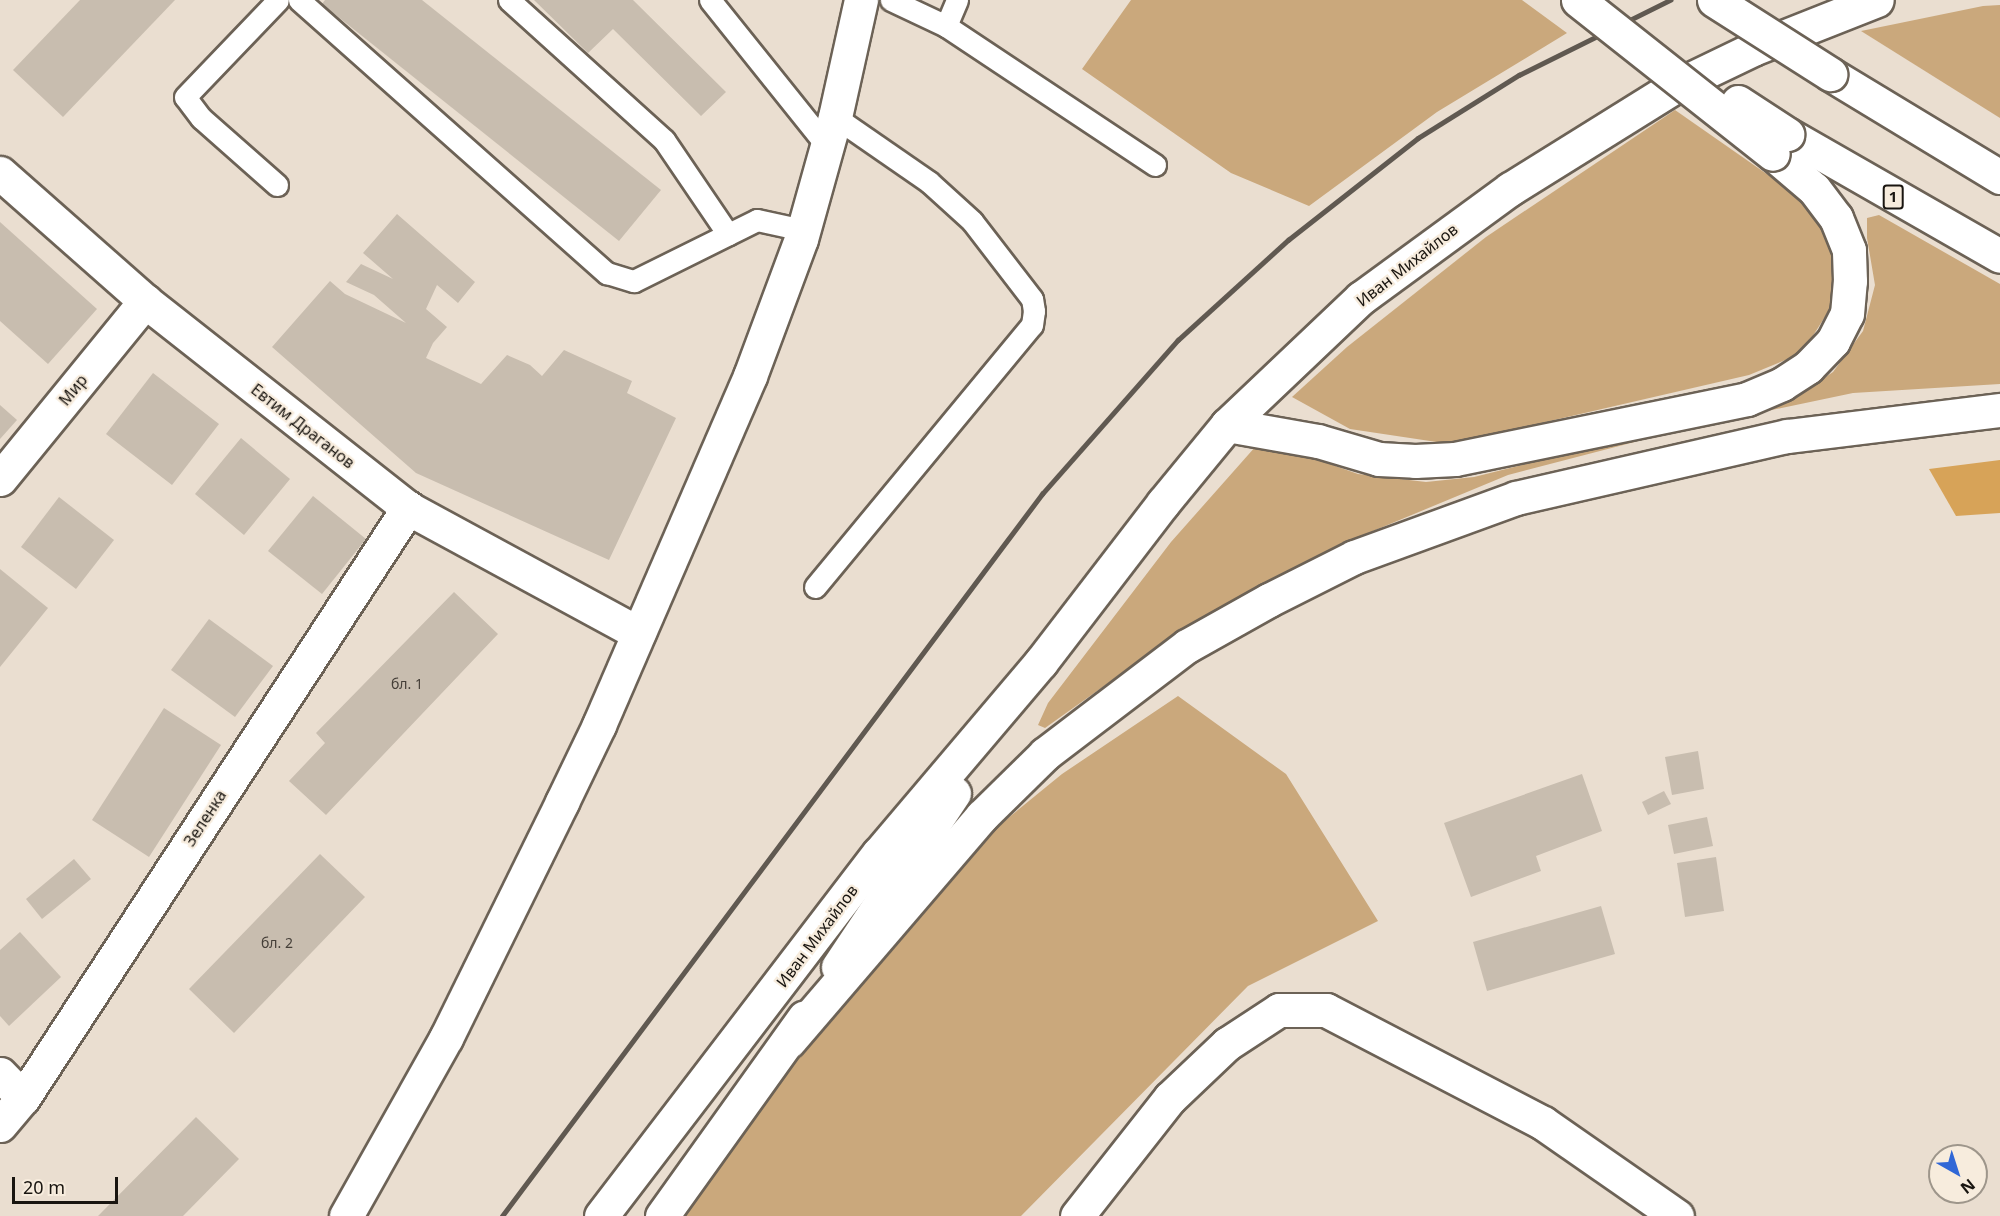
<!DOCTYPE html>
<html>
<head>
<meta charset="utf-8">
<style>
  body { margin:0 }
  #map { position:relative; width:2000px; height:1216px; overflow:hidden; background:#eaded0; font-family:"Noto Sans",sans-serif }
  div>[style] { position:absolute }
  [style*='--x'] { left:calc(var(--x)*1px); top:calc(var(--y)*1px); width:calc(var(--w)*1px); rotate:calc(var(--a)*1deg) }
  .green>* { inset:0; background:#caa87c }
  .forest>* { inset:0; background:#d7a358 }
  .building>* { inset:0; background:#c8bdaf }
  .roads { filter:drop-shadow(2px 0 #6c6256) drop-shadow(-2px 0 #6c6256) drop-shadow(0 2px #6c6256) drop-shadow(0 -2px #6c6256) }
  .service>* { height:21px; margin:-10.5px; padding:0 10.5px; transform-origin:10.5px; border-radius:10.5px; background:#fff }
  .minor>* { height:33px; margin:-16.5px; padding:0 16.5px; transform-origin:16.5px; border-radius:16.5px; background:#fff }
  .secondary>* { height:33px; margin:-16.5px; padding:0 16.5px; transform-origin:16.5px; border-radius:16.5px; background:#fff }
  .primary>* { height:33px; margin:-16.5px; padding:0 16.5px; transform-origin:16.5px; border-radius:16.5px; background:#fff }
  .rail>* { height:4.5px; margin:-2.25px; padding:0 2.25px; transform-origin:2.25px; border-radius:2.25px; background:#605951 }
  .bridges { filter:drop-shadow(2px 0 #6c6256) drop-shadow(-2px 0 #6c6256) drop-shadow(0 2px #6c6256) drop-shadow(0 -2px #6c6256) }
  .primary-bridge>* { height:33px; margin:-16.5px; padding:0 16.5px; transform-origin:16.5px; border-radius:16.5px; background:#fff }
  span { translate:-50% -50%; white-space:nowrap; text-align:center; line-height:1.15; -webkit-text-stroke:4.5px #f7ecdd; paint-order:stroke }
  .number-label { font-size:14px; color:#453f38 }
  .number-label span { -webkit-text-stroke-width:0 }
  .shield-label span { padding:2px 4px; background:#f7ecdd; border:2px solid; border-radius:4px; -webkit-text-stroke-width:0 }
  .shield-label { font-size:15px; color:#191510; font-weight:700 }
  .street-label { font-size:16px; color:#191510 }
  .north { position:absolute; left:1928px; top:1144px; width:60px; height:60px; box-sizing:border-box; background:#f7ecdd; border:2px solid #9e968b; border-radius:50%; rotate:141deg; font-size:16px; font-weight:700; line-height:24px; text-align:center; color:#191510 }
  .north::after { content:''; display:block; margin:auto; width:21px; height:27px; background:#3067d6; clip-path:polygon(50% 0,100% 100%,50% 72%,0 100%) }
  .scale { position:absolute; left:12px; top:1177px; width:106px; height:27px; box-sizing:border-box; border:3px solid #191510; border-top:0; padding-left:8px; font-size:18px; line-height:21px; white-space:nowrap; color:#191510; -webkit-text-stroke:4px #f7ecdd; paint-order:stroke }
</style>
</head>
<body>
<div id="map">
  <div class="green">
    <i style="clip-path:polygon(1131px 0,1522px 0,1567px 33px,1437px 112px,1309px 206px,1231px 173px,1082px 69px)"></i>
    <i style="clip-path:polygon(2000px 5px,2000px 118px,1861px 31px,1983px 6px)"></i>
    <i style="clip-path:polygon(1675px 110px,1811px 205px,1832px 240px,1835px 301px,1802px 353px,1749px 375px,1450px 444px,1350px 429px,1292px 397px,1347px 347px,1486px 237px)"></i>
    <i style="clip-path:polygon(1879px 215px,2000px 284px,2000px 384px,1853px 393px,1700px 425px,1508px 475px,1361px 536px,1187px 627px,1045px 728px,1038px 725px,1048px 703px,1171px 542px,1256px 446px,1293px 451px,1358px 474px,1426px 482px,1474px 477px,1797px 396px,1833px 372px,1863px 331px,1875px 285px,1867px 238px,1867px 218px)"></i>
    <i style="clip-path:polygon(1178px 696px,1286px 774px,1378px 921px,1248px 986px,1021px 1216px,677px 1216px,925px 886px,1062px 774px)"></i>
  </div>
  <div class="forest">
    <i style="clip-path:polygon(2000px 460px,2000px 513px,1956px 516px,1929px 469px)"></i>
  </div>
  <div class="building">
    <i style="clip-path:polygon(80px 0,175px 0,63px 117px,13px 70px)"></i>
    <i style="clip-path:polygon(325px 0,422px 0,661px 190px,619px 241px,322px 4px)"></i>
    <i style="clip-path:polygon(534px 0,633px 0,726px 92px,701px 116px,613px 29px,588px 53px)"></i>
    <i style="clip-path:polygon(397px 214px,475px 282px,458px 303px,437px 285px,426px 309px,447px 327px,433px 343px,426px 358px,481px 384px,507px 355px,530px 365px,542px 376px,564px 350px,632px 381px,627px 393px,676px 418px,609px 560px,416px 473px,272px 347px,330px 281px,345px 294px,406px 323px,374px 295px,346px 282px,361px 264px,393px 279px,363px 253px)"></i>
    <i style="clip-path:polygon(0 222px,97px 309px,48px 364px,0 321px)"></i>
    <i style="clip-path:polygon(153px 373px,219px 424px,172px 485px,106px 434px)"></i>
    <i style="clip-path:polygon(0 405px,17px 420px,0 439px)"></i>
    <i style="clip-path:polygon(241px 438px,290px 479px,244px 535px,195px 494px)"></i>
    <i style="clip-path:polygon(313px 496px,366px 539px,322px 594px,268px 551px)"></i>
    <i style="clip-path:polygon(59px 497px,114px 540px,76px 589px,21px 547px)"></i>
    <i style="clip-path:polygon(0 569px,48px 608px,0 667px)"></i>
    <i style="clip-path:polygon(454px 592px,498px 634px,326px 815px,289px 781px,325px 743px,316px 733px)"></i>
    <i style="clip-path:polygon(209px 619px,273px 666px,235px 717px,171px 670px)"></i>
    <i style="clip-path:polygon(164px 708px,221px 745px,149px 857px,92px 820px)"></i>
    <i style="clip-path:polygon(1698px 751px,1704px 789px,1672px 795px,1665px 757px)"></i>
    <i style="clip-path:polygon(1582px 774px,1602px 831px,1536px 856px,1541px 871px,1471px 897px,1444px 823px)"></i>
    <i style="clip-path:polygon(1664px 791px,1671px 804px,1648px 815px,1642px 802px)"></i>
    <i style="clip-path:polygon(1707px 817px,1713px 846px,1674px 854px,1668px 825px)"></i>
    <i style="clip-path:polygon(320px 854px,365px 897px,234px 1033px,189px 989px)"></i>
    <i style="clip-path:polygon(1716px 857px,1724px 911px,1685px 917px,1677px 863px)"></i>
    <i style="clip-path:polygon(74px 859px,91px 879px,42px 919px,26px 899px)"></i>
    <i style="clip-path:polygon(1601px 906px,1615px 954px,1487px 991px,1473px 942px)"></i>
    <i style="clip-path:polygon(20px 932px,61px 977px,9px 1026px,0 1016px,0 950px)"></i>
    <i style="clip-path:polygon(196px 1117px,239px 1159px,183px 1216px,98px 1216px)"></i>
  </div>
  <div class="roads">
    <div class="service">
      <i style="--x:299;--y:0;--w:412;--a:41.6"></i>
      <i style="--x:607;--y:273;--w:28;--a:17"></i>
      <i style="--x:634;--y:281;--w:137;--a:-26.4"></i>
      <i style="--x:757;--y:220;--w:47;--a:12.3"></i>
      <i style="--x:509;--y:0;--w:209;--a:42.1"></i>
      <i style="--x:664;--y:140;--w:114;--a:55.8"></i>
      <i style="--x:710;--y:0;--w:186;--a:51.3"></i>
      <i style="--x:891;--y:0;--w:61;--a:25.3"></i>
      <i style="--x:946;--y:26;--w:251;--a:33.6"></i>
      <i style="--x:946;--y:26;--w:28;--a:-67"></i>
      <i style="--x:277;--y:185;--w:101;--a:-138.6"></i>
      <i style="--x:201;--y:118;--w:26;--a:-127"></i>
      <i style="--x:185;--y:97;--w:134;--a:-46.2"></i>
      <i style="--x:815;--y:587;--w:340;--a:-50.4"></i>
      <i style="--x:1032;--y:325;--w:14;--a:-82"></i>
      <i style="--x:1034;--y:311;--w:12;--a:-99"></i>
      <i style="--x:1032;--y:299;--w:98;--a:-127.6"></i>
      <i style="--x:972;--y:221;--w:58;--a:-137.8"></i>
      <i style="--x:929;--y:182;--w:114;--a:-145.3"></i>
    </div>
    <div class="minor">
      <i style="--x:0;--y:173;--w:193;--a:41.4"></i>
      <i style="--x:145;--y:301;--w:335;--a:38.2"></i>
      <i style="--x:408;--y:508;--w:262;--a:28.5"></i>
      <i style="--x:0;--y:479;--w:230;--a:-50.8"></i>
      <i style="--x:0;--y:1074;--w:33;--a:46"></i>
      <i style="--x:0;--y:1125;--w:35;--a:-50"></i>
      <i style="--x:23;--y:1098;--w:705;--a:-56.87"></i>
      <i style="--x:346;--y:1216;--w:204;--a:-60.7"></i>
      <i style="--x:446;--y:1038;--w:263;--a:-63.8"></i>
      <i style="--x:562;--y:802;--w:85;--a:-64.3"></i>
      <i style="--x:599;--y:725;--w:380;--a:-66.6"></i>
      <i style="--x:750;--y:376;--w:146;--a:-69.6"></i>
      <i style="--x:801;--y:239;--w:127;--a:-74.4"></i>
      <i style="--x:835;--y:117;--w:120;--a:-77.5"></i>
      <i style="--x:1077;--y:1216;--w:150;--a:-51.8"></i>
      <i style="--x:1170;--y:1098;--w:79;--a:-43.5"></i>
      <i style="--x:1227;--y:1044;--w:62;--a:-33.2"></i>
      <i style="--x:1279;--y:1010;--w:47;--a:0"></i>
      <i style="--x:1326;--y:1010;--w:245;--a:27.5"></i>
      <i style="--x:1543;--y:1123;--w:163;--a:34.8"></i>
    </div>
    <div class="secondary">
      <i style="--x:838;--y:967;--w:209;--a:-56.3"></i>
      <i style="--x:601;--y:1216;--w:457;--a:-52.6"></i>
      <i style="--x:879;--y:853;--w:250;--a:-49.7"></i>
      <i style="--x:1041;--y:662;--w:200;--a:-52.5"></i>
      <i style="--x:1163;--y:503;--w:101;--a:-50.6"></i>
      <i style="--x:1227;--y:425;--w:185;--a:-43.5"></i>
      <i style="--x:1361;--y:298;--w:185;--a:-36.2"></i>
      <i style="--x:1510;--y:189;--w:193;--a:-31.9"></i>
      <i style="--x:1674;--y:87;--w:88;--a:-25.7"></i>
      <i style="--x:1753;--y:49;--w:133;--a:-21.6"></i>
      <i style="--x:662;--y:1216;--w:244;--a:-54.4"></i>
    </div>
    <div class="primary">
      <i style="--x:1830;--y:74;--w:199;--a:31.2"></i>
      <i style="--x:1787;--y:134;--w:245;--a:29.8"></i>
      <i style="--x:1227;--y:425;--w:92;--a:10"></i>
      <i style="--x:1318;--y:441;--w:64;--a:16.4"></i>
      <i style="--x:1379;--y:459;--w:36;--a:3"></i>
      <i style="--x:1415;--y:461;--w:40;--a:-2.9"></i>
      <i style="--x:1455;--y:459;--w:298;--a:-11.6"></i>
      <i style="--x:1747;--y:399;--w:38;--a:-23"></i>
      <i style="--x:1782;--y:384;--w:31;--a:-33"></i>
      <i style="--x:1808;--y:367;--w:36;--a:-46"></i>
      <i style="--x:1833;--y:341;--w:30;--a:-63"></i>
      <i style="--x:1847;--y:314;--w:33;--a:-85"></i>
      <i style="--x:1850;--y:281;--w:31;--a:-92"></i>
      <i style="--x:1849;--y:250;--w:35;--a:-112"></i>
      <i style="--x:1836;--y:218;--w:36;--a:-127"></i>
      <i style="--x:1814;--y:189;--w:54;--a:-139.5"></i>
      <i style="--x:789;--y:1041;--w:296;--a:-49.4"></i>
      <i style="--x:982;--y:816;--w:88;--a:-44.5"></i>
      <i style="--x:1045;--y:754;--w:178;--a:-37.3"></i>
      <i style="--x:1187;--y:646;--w:94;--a:-29.3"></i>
      <i style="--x:1269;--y:600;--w:95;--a:-26.8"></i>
      <i style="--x:1354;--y:557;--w:172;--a:-20"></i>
      <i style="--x:1516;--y:498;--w:278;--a:-12.9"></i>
      <i style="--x:1787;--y:436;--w:215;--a:-7"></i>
    </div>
  </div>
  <div class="rail">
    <i style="--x:502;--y:1216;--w:902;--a:-53.21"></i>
    <i style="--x:1042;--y:494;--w:205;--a:-48.6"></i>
    <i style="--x:1178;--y:340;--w:149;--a:-42.3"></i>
    <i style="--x:1288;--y:240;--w:165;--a:-38.1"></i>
    <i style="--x:1418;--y:138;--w:119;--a:-32"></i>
    <i style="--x:1519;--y:75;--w:169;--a:-26.4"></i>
  </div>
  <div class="bridges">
    <div class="primary-bridge">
      <i style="--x:1578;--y:0;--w:248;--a:38.3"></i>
      <i style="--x:1714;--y:0;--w:138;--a:32.5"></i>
      <i style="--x:1738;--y:102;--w:59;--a:33.1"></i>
    </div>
  </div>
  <div class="number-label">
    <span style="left:407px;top:684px">бл. 1</span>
    <span style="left:277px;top:943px">бл. 2</span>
  </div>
  <div class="shield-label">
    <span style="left:1893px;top:197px">1</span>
  </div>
  <div class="street-label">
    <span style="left:1407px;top:265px;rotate:-38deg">Иван Михайлов</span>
    <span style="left:73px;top:390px;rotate:-51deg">Мир</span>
    <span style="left:303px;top:426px;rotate:38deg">Евтим Драганов</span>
    <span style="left:205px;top:818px;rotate:-57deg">Зеленка</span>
    <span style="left:817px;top:936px;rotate:-53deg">Иван Михайлов</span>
  </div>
  <div class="north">N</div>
  <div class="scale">20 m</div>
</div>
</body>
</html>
